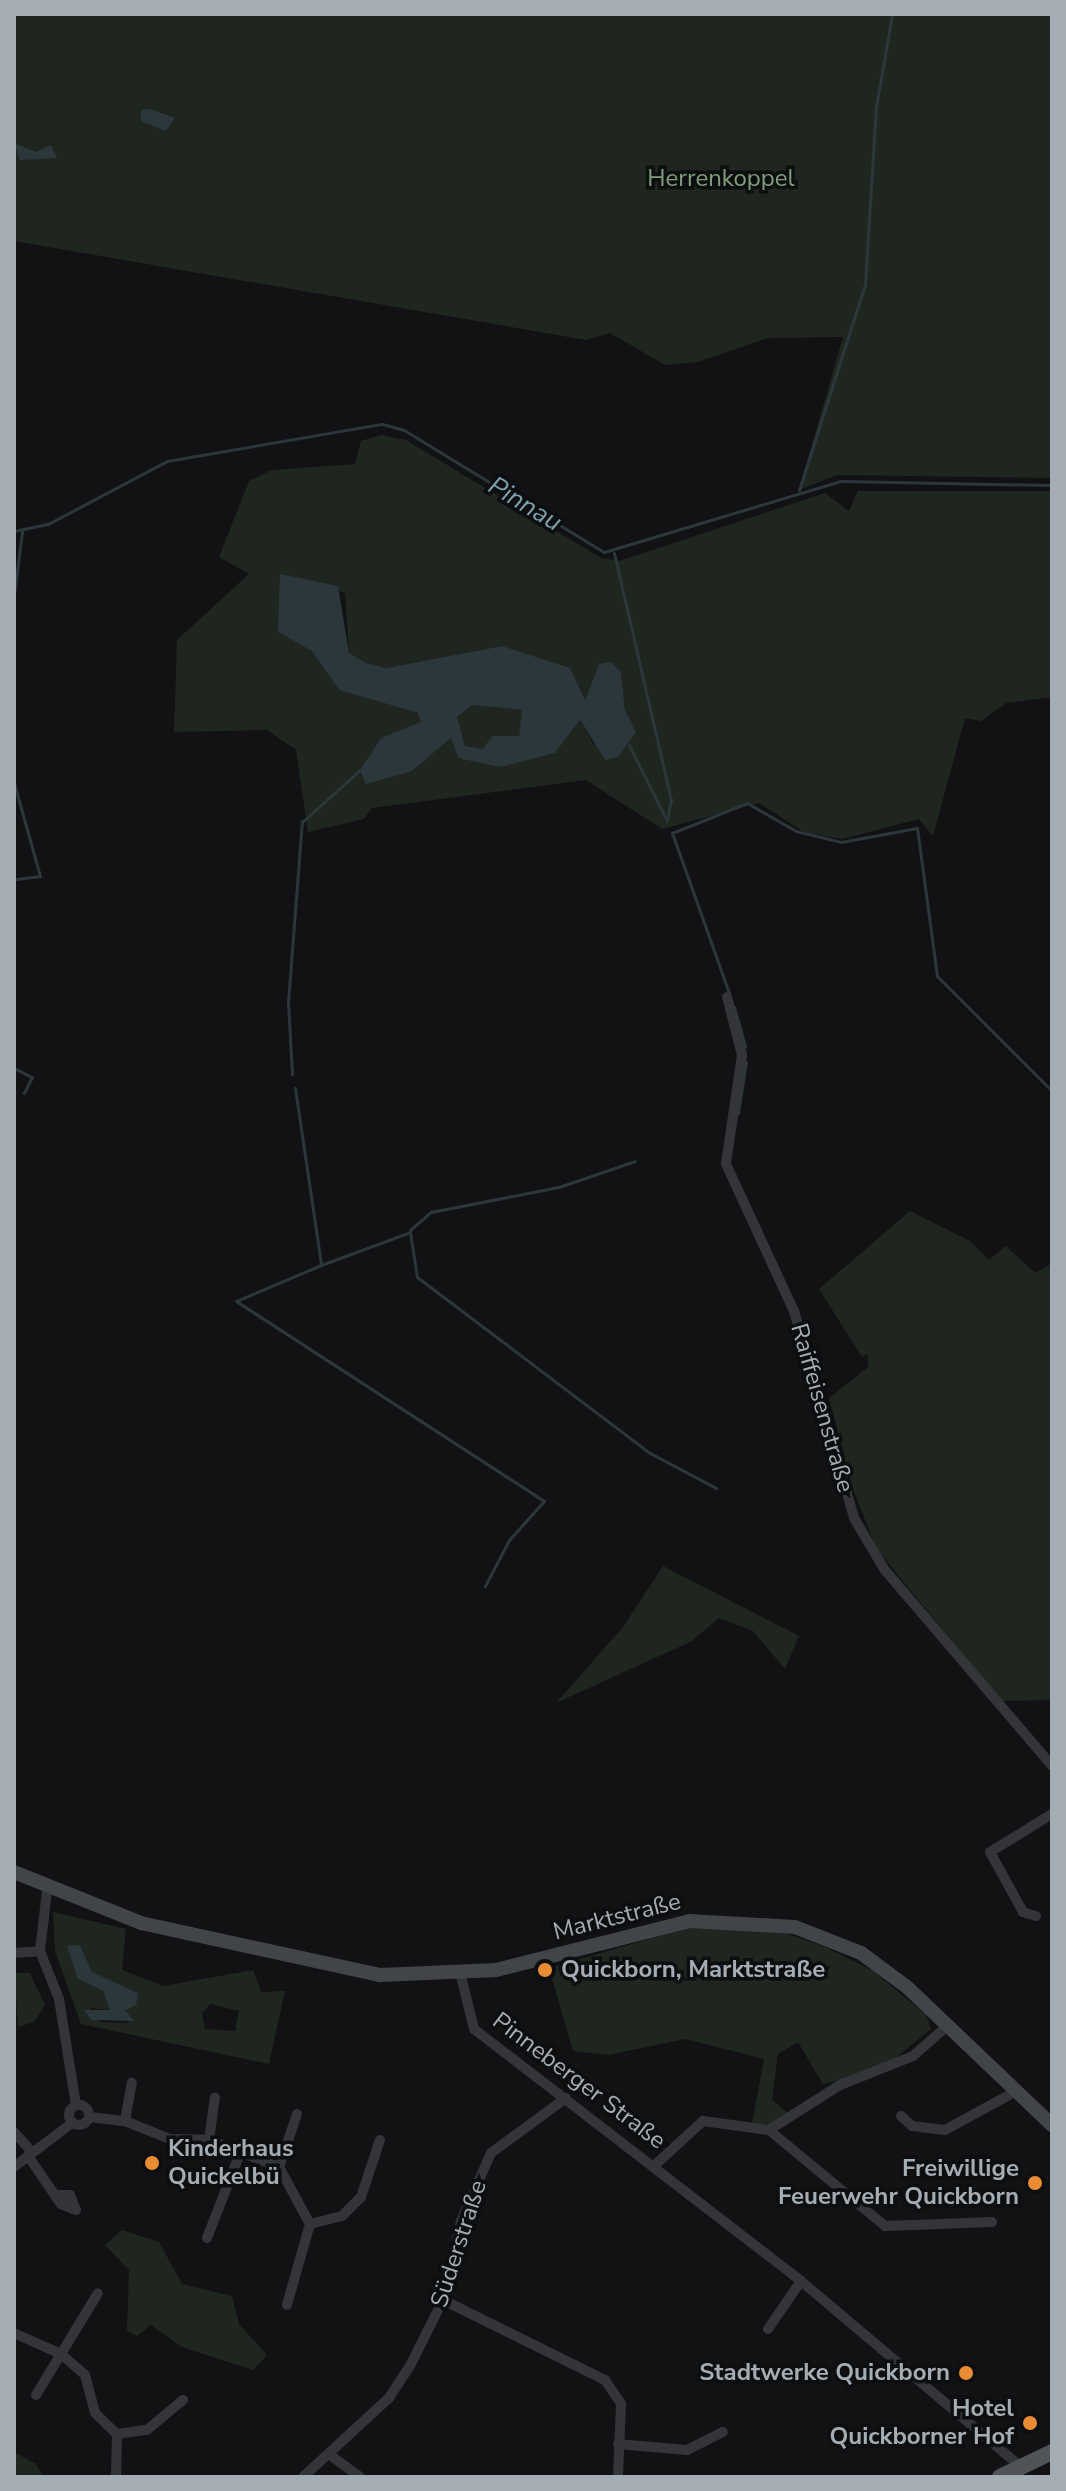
<!DOCTYPE html>
<html>
<head>
<meta charset="utf-8">
<style>
  body { margin:0 }
  #map { position:relative; width:1066px; height:2491px; overflow:hidden; background:#121214; font-family:"Nunito Sans",sans-serif }
  div>[style] { position:absolute }
  [style*='--x'] { left:calc(var(--x)*1px); top:calc(var(--y)*1px); width:calc(var(--w)*1px); rotate:calc(var(--a)*1deg) }
  .green>* { inset:0; background:#1f261f }
  .water>* { inset:0; background:#2c373c }
  .stream>* { height:3px; margin:-1.5px; padding:0 1.5px; transform-origin:1.5px; border-radius:1.5px; background:#2c373c }
  .minor>* { height:10px; margin:-5px; padding:0 5px; transform-origin:5px; border-radius:5px; background:#333539 }
  .minor>.ring { margin:-5px; padding:0; box-sizing:content-box; background:none; border:10px solid #333539; border-radius:50% }
  .secondary>* { height:14px; margin:-7px; padding:0 7px; transform-origin:7px; border-radius:7px; background:#414448 }
  .primary>* { height:16px; margin:-8px; padding:0 8px; transform-origin:8px; border-radius:8px; background:#505357 }
  .dots>* { width:22px; height:22px; translate:-50% -50%; box-sizing:border-box; border:4px solid #0d0e0f; border-radius:50% }
  span { translate:-50% -50%; white-space:nowrap; text-align:center; line-height:1.15; -webkit-text-stroke:7px #0d0e0f; paint-order:stroke }
  .park-label { font-size:24px; color:#809e7c }
  .street-label { font-size:24px; color:#a4acb4 }
  .poi-label { font-size:24px; color:#a4acb4; font-weight:700 }
  .left { translate:0 -50%; text-align:left }
  .right { translate:-100% -50%; text-align:right }
  .water-label { font-size:26px; color:#7ca0ae; font-style:italic }
  .frame { position:absolute; inset:0; border:16px solid #a4acb4; pointer-events:none }
</style>
</head>
<body>
<div id="map">
  <div class="green">
    <i style="clip-path:polygon(14px 14px,1052px 14px,1052px 478px,837px 475px,799px 490px,843px 337px,768px 338px,698px 362px,665px 365px,610px 333px,586px 340px,14px 241px)"></i>
    <i style="clip-path:polygon(evenodd,381px 435px,406px 440px,601px 558px,619px 561px,825px 493px,849px 511px,858px 491px,1052px 491px,1052px 697px,1006px 703px,981px 721px,965px 718px,933px 836px,919px 819px,842px 839px,804px 832px,759px 803px,662px 829px,586px 780px,372px 808px,364px 819px,308px 832px,296px 750px,267px 730px,174px 732px,177px 640px,249px 574px,219px 557px,249px 481px,272px 470px,355px 464px,361px 441px,381px 435px,281px 574px,345px 593px,349px 653px,366px 663px,386px 668px,502px 646px,585px 700px,599px 664px,621px 672px,625px 710px,636px 732px,594px 745px,580px 720px,555px 753px,458px 759px,451px 738px,412px 771px,360px 770px,381px 738px,422px 722px,418px 713px,339px 690px,312px 651px,279px 632px,281px 574px)"></i>
    <i style="clip-path:polygon(472px 705px,523px 710px,519px 736px,484px 749px,465px 746px,456px 717px)"></i>
    <i style="clip-path:polygon(910px 1211px,970px 1241px,989px 1260px,1006px 1246px,1035px 1273px,1052px 1263px,1052px 1700px,1001px 1701px,876px 1548px,852px 1486px,829px 1398px,868px 1367px,868px 1354px,862px 1357px,819px 1289px)"></i>
    <i style="clip-path:polygon(663px 1566px,799px 1636px,785px 1669px,753px 1631px,719px 1618px,692px 1641px,556px 1703px,623px 1627px)"></i>
    <i style="clip-path:polygon(evenodd,53px 1912px,126px 1929px,122px 1970px,163px 1986px,253px 1970px,261px 1992px,285px 1991px,269px 2064px,81px 2024px,55px 1951px,53px 1912px,80px 1945px,92px 1972px,138px 1993px,124px 2010px,129px 2023px,100px 2022px,90px 2008px,110px 2010px,103px 1991px,78px 1979px,80px 1945px,53px 1912px,211px 2004px,239px 2011px,235px 2031px,205px 2029px,202px 2013px,211px 2004px)"></i>
    <i style="clip-path:polygon(687px 1928px,779px 1931px,825px 1947px,873px 1971px,926px 2015px,931px 2029px,882px 2069px,823px 2084px,798px 2042px,778px 2054px,772px 2100px,788px 2113px,768px 2125px,752px 2123px,764px 2059px,685px 2039px,608px 2055px,573px 2051px,549px 1968px)"></i>
    <i style="clip-path:polygon(14px 1973px,30px 1973px,45px 2005px,34px 2022px,18px 2027px)"></i>
    <i style="clip-path:polygon(122px 2230px,159px 2242px,182px 2284px,232px 2296px,239px 2324px,267px 2355px,253px 2370px,182px 2347px,151px 2325px,137px 2336px,127px 2331px,129px 2270px,105px 2245px)"></i>
    <i style="clip-path:polygon(14px 2452px,36px 2464px,43px 2477px,14px 2477px)"></i>
  </div>
  <div class="water">
    <i style="clip-path:polygon(150px 109px,175px 118px,166px 131px,141px 121px,141px 110px)"></i>
    <i style="clip-path:polygon(14px 143px,36px 152px,51px 145px,57px 158px,20px 160px)"></i>
    <i style="clip-path:polygon(evenodd,280px 574px,338px 586px,349px 653px,366px 663px,386px 668px,502px 646px,570px 668px,585px 700px,599px 664px,611px 662px,621px 672px,625px 710px,636px 732px,618px 757px,605px 760px,580px 720px,555px 753px,500px 767px,458px 758px,451px 738px,412px 771px,366px 784px,360px 770px,381px 738px,421px 722px,418px 713px,339px 690px,312px 651px,278px 632px,280px 574px,472px 705px,522px 710px,519px 736px,492px 736px,483px 749px,465px 746px,457px 717px,472px 705px)"></i>
    <i style="clip-path:polygon(80px 1945px,92px 1972px,138px 1993px,136px 2005px,125px 2010px,134px 2021px,91px 2020px,84px 2010px,110px 2010px,103px 1991px,78px 1979px,67px 1946px)"></i>
  </div>
  <div class="stream">
    <i style="--x:799;--y:490;--w:215;--a:-72.2"></i>
    <i style="--x:865;--y:285;--w:178;--a:-86.5"></i>
    <i style="--x:876;--y:107;--w:94;--a:-80.2"></i>
    <i style="--x:14;--y:531;--w:35;--a:-12"></i>
    <i style="--x:48;--y:524;--w:135;--a:-27.9"></i>
    <i style="--x:167;--y:461;--w:218;--a:-9.8"></i>
    <i style="--x:382;--y:424;--w:23;--a:15"></i>
    <i style="--x:404;--y:430;--w:234;--a:31.4"></i>
    <i style="--x:604;--y:552;--w:247;--a:-16.7"></i>
    <i style="--x:841;--y:481;--w:211;--a:1.1"></i>
    <i style="--x:614;--y:553;--w:253;--a:77"></i>
    <i style="--x:671;--y:800;--w:21;--a:101"></i>
    <i style="--x:14;--y:595;--w:64;--a:-82.8"></i>
    <i style="--x:629;--y:745;--w:85;--a:63.4"></i>
    <i style="--x:14;--y:783;--w:97;--a:74.4"></i>
    <i style="--x:40;--y:876;--w:26;--a:173"></i>
    <i style="--x:729;--y:993;--w:170;--a:-109.6"></i>
    <i style="--x:672;--y:833;--w:81;--a:-21.8"></i>
    <i style="--x:747;--y:803;--w:56;--a:29.7"></i>
    <i style="--x:796;--y:831;--w:46;--a:13.7"></i>
    <i style="--x:841;--y:842;--w:77;--a:-10.4"></i>
    <i style="--x:917;--y:828;--w:149;--a:82.3"></i>
    <i style="--x:937;--y:976;--w:163;--a:45"></i>
    <i style="--x:734;--y:1007;--w:41;--a:74.2"></i>
    <i style="--x:14;--y:1068;--w:20;--a:27"></i>
    <i style="--x:32;--y:1077;--w:18;--a:117"></i>
    <i style="--x:292;--y:1074;--w:72;--a:-93.2"></i>
    <i style="--x:288;--y:1002;--w:181;--a:-85.6"></i>
    <i style="--x:302;--y:822;--w:78;--a:-41.9"></i>
    <i style="--x:295;--y:1088;--w:179;--a:81.6"></i>
    <i style="--x:321;--y:1265;--w:92;--a:157"></i>
    <i style="--x:236;--y:1301;--w:367;--a:33"></i>
    <i style="--x:544;--y:1501;--w:52;--a:131.9"></i>
    <i style="--x:509;--y:1540;--w:52;--a:117.6"></i>
    <i style="--x:738;--y:1113;--w:52;--a:-81.1"></i>
    <i style="--x:410;--y:1230;--w:28;--a:-41"></i>
    <i style="--x:431;--y:1212;--w:130;--a:-11.1"></i>
    <i style="--x:559;--y:1187;--w:80;--a:-18.9"></i>
    <i style="--x:321;--y:1265;--w:95;--a:-20.3"></i>
    <i style="--x:410;--y:1232;--w:46;--a:81.2"></i>
    <i style="--x:417;--y:1277;--w:292;--a:37.1"></i>
    <i style="--x:650;--y:1453;--w:75;--a:27.9"></i>
  </div>
  <div class="minor">
    <i style="--x:727;--y:997;--w:60;--a:75.5"></i>
    <i style="--x:742;--y:1055;--w:110;--a:98.4"></i>
    <i style="--x:726;--y:1164;--w:162;--a:65.2"></i>
    <i style="--x:794;--y:1311;--w:216;--a:73.8"></i>
    <i style="--x:854;--y:1518;--w:59;--a:59.5"></i>
    <i style="--x:884;--y:1569;--w:259;--a:49.5"></i>
    <i style="--x:47;--y:1891;--w:60;--a:96.7"></i>
    <i style="--x:40;--y:1951;--w:52;--a:68.4"></i>
    <i style="--x:59;--y:1999;--w:107;--a:80.9"></i>
    <i style="--x:1036;--y:1916;--w:14;--a:-163"></i>
    <i style="--x:1023;--y:1912;--w:68;--a:-118.8"></i>
    <i style="--x:990;--y:1852;--w:73;--a:-31.5"></i>
    <i style="--x:14;--y:1953;--w:26;--a:-4"></i>
    <i style="--x:461;--y:1976;--w:55;--a:76.2"></i>
    <i style="--x:474;--y:2029;--w:413;--a:37.6"></i>
    <i style="--x:801;--y:2281;--w:288;--a:40.2"></i>
    <i class="ring" style="left:69px;top:2105px;width:10px;height:10px"></i>
    <i style="--x:901;--y:2116;--w:15;--a:42"></i>
    <i style="--x:912;--y:2126;--w:33;--a:7"></i>
    <i style="--x:945;--y:2130;--w:77;--a:-28.6"></i>
    <i style="--x:90;--y:2117;--w:35;--a:7"></i>
    <i style="--x:125;--y:2121;--w:48;--a:21.8"></i>
    <i style="--x:170;--y:2139;--w:39;--a:1"></i>
    <i style="--x:209;--y:2140;--w:75;--a:21.1"></i>
    <i style="--x:279;--y:2167;--w:65;--a:61.5"></i>
    <i style="--x:310;--y:2224;--w:84;--a:105.9"></i>
    <i style="--x:125;--y:2121;--w:39;--a:-80"></i>
    <i style="--x:769;--y:2130;--w:84;--a:-32.4"></i>
    <i style="--x:840;--y:2085;--w:79;--a:-21.7"></i>
    <i style="--x:913;--y:2056;--w:44;--a:-41.3"></i>
    <i style="--x:14;--y:2132;--w:27;--a:48"></i>
    <i style="--x:209;--y:2140;--w:43;--a:-82.1"></i>
    <i style="--x:28;--y:2156;--w:58;--a:55.5"></i>
    <i style="--x:61;--y:2204;--w:16;--a:22"></i>
    <i style="--x:76;--y:2210;--w:16;--a:-112"></i>
    <i style="--x:70;--y:2195;--w:10;--a:180"></i>
    <i style="--x:654;--y:2166;--w:67;--a:-42.6"></i>
    <i style="--x:703;--y:2121;--w:67;--a:7.8"></i>
    <i style="--x:769;--y:2130;--w:151;--a:39.6"></i>
    <i style="--x:885;--y:2226;--w:107;--a:-2.1"></i>
    <i style="--x:14;--y:2167;--w:73;--a:-37.2"></i>
    <i style="--x:279;--y:2167;--w:56;--a:-71.2"></i>
    <i style="--x:310;--y:2224;--w:33;--a:-14"></i>
    <i style="--x:342;--y:2216;--w:27;--a:-45"></i>
    <i style="--x:361;--y:2197;--w:60;--a:-71.6"></i>
    <i style="--x:207;--y:2238;--w:93;--a:-68.7"></i>
    <i style="--x:443;--y:2300;--w:181;--a:26.3"></i>
    <i style="--x:605;--y:2380;--w:29;--a:56"></i>
    <i style="--x:621;--y:2404;--w:73;--a:92.4"></i>
    <i style="--x:768;--y:2329;--w:58;--a:-55.5"></i>
    <i style="--x:14;--y:2333;--w:51;--a:24.1"></i>
    <i style="--x:61;--y:2354;--w:32;--a:41"></i>
    <i style="--x:85;--y:2375;--w:39;--a:75"></i>
    <i style="--x:95;--y:2413;--w:30;--a:44"></i>
    <i style="--x:117;--y:2434;--w:30;--a:-8"></i>
    <i style="--x:147;--y:2430;--w:47;--a:-39.8"></i>
    <i style="--x:36;--y:2395;--w:119;--a:-58.7"></i>
    <i style="--x:618;--y:2444;--w:69;--a:5"></i>
    <i style="--x:687;--y:2450;--w:40;--a:-26.6"></i>
    <i style="--x:330;--y:2455;--w:37;--a:36"></i>
    <i style="--x:116;--y:2477;--w:43;--a:-88.7"></i>
    <i style="--x:303;--y:2477;--w:117;--a:-42.6"></i>
    <i style="--x:389;--y:2398;--w:40;--a:-57.1"></i>
    <i style="--x:411;--y:2364;--w:72;--a:-63.4"></i>
    <i style="--x:443;--y:2300;--w:81;--a:-77.2"></i>
    <i style="--x:461;--y:2221;--w:74;--a:-66.2"></i>
    <i style="--x:491;--y:2153;--w:93;--a:-36.3"></i>
  </div>
  <div class="secondary">
    <i style="--x:14;--y:1872;--w:137;--a:21.9"></i>
    <i style="--x:141;--y:1923;--w:245;--a:12.3"></i>
    <i style="--x:380;--y:1975;--w:116;--a:-2.5"></i>
    <i style="--x:496;--y:1970;--w:199;--a:-14.2"></i>
    <i style="--x:689;--y:1921;--w:106;--a:3.2"></i>
    <i style="--x:795;--y:1927;--w:71;--a:21.5"></i>
    <i style="--x:861;--y:1953;--w:57;--a:36.5"></i>
    <i style="--x:907;--y:1987;--w:200;--a:43.6"></i>
  </div>
  <div class="primary">
    <i style="--x:1000;--y:2477;--w:58;--a:-25.7"></i>
  </div>
  <div class="dots">
    <i style="left:545px;top:1970px;background:#ea8c34"></i>
    <i style="left:152px;top:2163px;background:#ea8c34"></i>
    <i style="left:1035px;top:2183px;background:#ea8c34"></i>
    <i style="left:966px;top:2373px;background:#ea8c34"></i>
    <i style="left:1030px;top:2423px;background:#ea8c34"></i>
  </div>
  <div class="park-label">
    <span style="left:721px;top:179px">Herrenkoppel</span>
  </div>
  <div class="street-label">
    <span style="left:822px;top:1408px;rotate:74deg">Raiffeisenstraße</span>
    <span style="left:617px;top:1917px;rotate:-14deg">Marktstraße</span>
    <span style="left:579px;top:2081px;rotate:37deg">Pinneberger Straße</span>
    <span style="left:459px;top:2244px;rotate:-72deg">Süderstraße</span>
  </div>
  <div class="poi-label">
    <span class="left" style="left:561px;top:1970px">Quickborn, Marktstraße</span>
    <span class="left" style="left:168px;top:2163px">Kinderhaus<br>Quickelbü</span>
    <span class="right" style="left:1019px;top:2183px">Freiwillige<br>Feuerwehr Quickborn</span>
    <span class="right" style="left:950px;top:2373px">Stadtwerke Quickborn</span>
    <span class="right" style="left:1014px;top:2423px">Hotel<br>Quickborner Hof</span>
  </div>
  <div class="water-label">
    <span style="left:525px;top:504px;rotate:31deg">Pinnau</span>
  </div>
  <div class="frame"></div>
</div>
</body>
</html>
